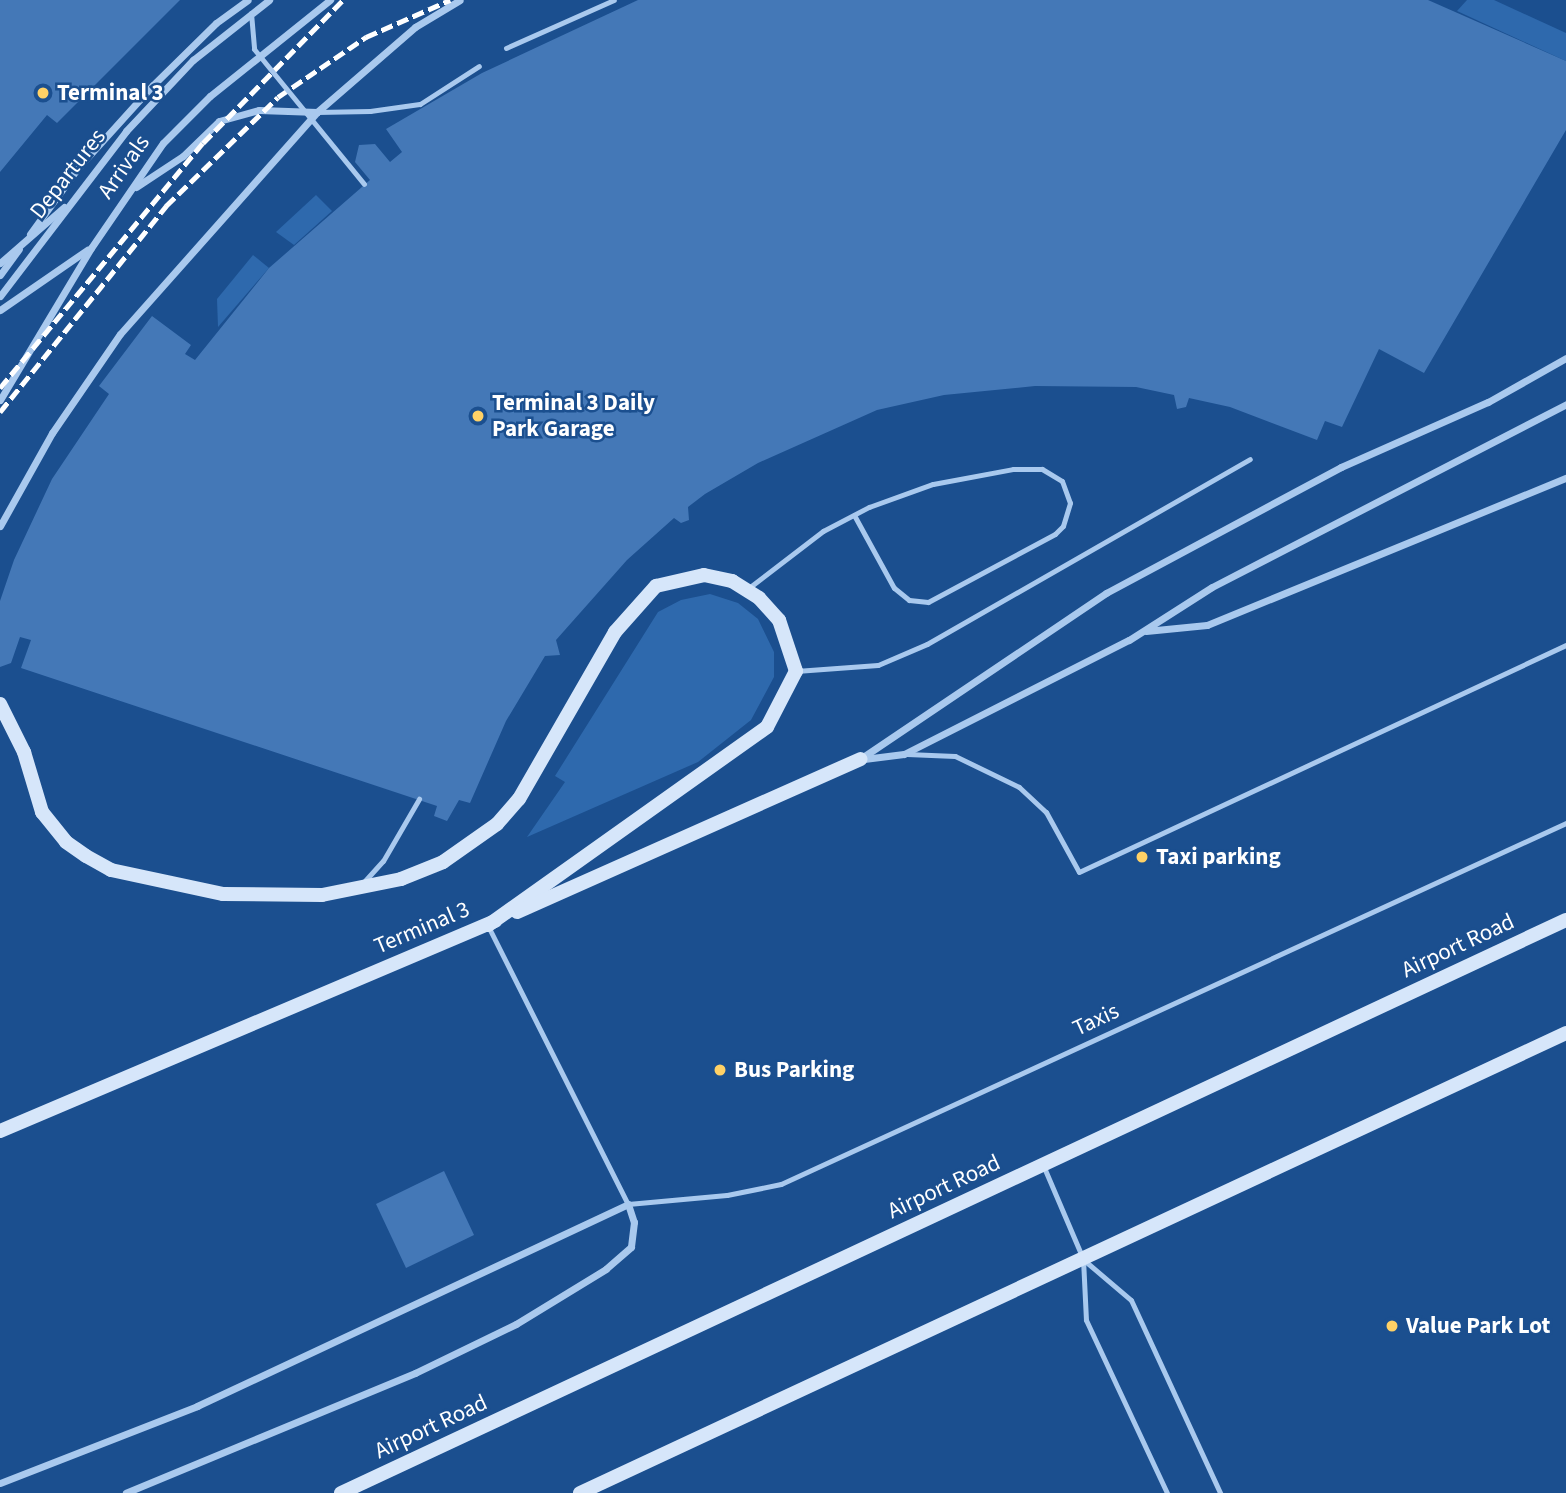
<!DOCTYPE html>
<html>
<head>
<meta charset="utf-8">
<style>
  body { margin:0 }
  #map { position:relative; width:1566px; height:1493px; overflow:hidden; background:#1b4f8f; font-family:"Source Sans 3",sans-serif }
  div>[style] { position:absolute }
  [style*='--x'] { left:calc(var(--x)*1px); top:calc(var(--y)*1px); width:calc(var(--w)*1px); rotate:calc(var(--a)*1deg) }
  .green>* { inset:0; background:#2e69ad }
  .building>* { inset:0; background:#4478b7 }
  .lane>* { height:5px; margin:-2.5px; padding:0 2.5px; transform-origin:2.5px; border-radius:2.5px; background:#a9c9ee }
  .street>* { height:7px; margin:-3.5px; padding:0 3.5px; transform-origin:3.5px; border-radius:3.5px; background:#a9c9ee }
  .secondary>* { height:14px; margin:-7px; padding:0 7px; transform-origin:7px; border-radius:7px; background:#d6e6fa }
  .rail>* { height:5px; margin-top:-2.5px; transform-origin:0; background:repeating-linear-gradient(90deg,#fff 0 12px,transparent 0 17px) }
  .lane-bridge>* { height:5px; margin:-2.5px; padding:0 2.5px; transform-origin:2.5px; border-radius:2.5px; background:#a9c9ee }
  .street-bridge>* { height:7px; margin:-3.5px; padding:0 3.5px; transform-origin:3.5px; border-radius:3.5px; background:#a9c9ee }
  .dots>* { width:19px; height:19px; translate:-50% -50%; box-sizing:border-box; border:4px solid #1b4f8f; border-radius:50% }
  span { translate:-50% -50%; white-space:nowrap; text-align:center; line-height:1.15; -webkit-text-stroke:5px #1b4f8f; paint-order:stroke }
  .poi-label { font-size:23px; color:#fff; font-weight:700 }
  .left { translate:0 -50%; text-align:left }
  .street-label { font-size:23px; color:#fff }
</style>
</head>
<body>
<div id="map">
  <div class="green">
    <i style="clip-path:polygon(1467px 0,1494px 0,1566px 33px,1566px 61px,1457px 11px)"></i>
    <i style="clip-path:polygon(316px 195px,332px 211px,294px 245px,276px 232px)"></i>
    <i style="clip-path:polygon(253px 255px,269px 268px,218px 327px,217px 299px)"></i>
    <i style="clip-path:polygon(710px 594px,738px 603px,758px 619px,774px 652px,774px 677px,751px 720px,698px 762px,527px 837px,565px 782px,555px 776px,658px 612px,681px 600px)"></i>
  </div>
  <div class="building">
    <i style="clip-path:polygon(0 0,180px 0,57px 123px,47px 115px,0 172px)"></i>
    <i style="clip-path:polygon(638px 0,1428px 0,1566px 61px,1566px 130px,1424px 373px,1379px 349px,1342px 427px,1325px 421px,1317px 440px,1230px 407px,1189px 398px,1186px 407px,1177px 409px,1174px 395px,1136px 387px,1035px 386px,944px 395px,877px 410px,758px 463px,705px 494px,688px 507px,689px 520px,681px 523px,674px 518px,627px 560px,556px 640px,560px 655px,545px 656px,506px 721px,470px 803px,459px 800px,447px 821px,434px 816px,437px 806px,21px 668px,31px 640px,20px 637px,11px 663px,0 667px,0 601px,14px 560px,52px 479px,109px 394px,99px 386px,152px 316px,191px 345px,185px 354px,195px 360px,269px 268px,370px 180px,355px 162px,359px 145px,375px 144px,390px 162px,402px 152px,386px 129px,482px 73px)"></i>
    <i style="clip-path:polygon(444px 1171px,474px 1235px,406px 1268px,376px 1204px)"></i>
  </div>
  <div class="lane">
    <i style="--x:506;--y:48;--w:118;--a:-24"></i>
    <i style="--x:317;--y:112;--w:53;--a:-1.1"></i>
    <i style="--x:370;--y:111;--w:50;--a:-8"></i>
    <i style="--x:420;--y:104;--w:70;--a:-32.8"></i>
    <i style="--x:746;--y:590;--w:97;--a:-37.5"></i>
    <i style="--x:823;--y:531;--w:52;--a:-27.6"></i>
    <i style="--x:869;--y:507;--w:68;--a:-19.8"></i>
    <i style="--x:933;--y:484;--w:81;--a:-10.6"></i>
    <i style="--x:1013;--y:469;--w:29;--a:0"></i>
    <i style="--x:1042;--y:469;--w:23;--a:31"></i>
    <i style="--x:1062;--y:481;--w:23;--a:70"></i>
    <i style="--x:1070;--y:503;--w:24;--a:107"></i>
    <i style="--x:1063;--y:526;--w:11;--a:135"></i>
    <i style="--x:1055;--y:534;--w:144;--a:151.8"></i>
    <i style="--x:928;--y:602;--w:19;--a:-174"></i>
    <i style="--x:909;--y:600;--w:19;--a:-141"></i>
    <i style="--x:894;--y:588;--w:83;--a:-118.7"></i>
    <i style="--x:796;--y:671;--w:82;--a:-4.2"></i>
    <i style="--x:878;--y:665;--w:53;--a:-23.2"></i>
    <i style="--x:927;--y:644;--w:372;--a:-29.8"></i>
    <i style="--x:907;--y:754;--w:48;--a:2.4"></i>
    <i style="--x:955;--y:756;--w:71;--a:25.8"></i>
    <i style="--x:1019;--y:787;--w:37;--a:43"></i>
    <i style="--x:1046;--y:812;--w:68;--a:61.2"></i>
    <i style="--x:1079;--y:872;--w:537;--a:-24.99"></i>
    <i style="--x:362;--y:884;--w:31;--a:-48"></i>
    <i style="--x:383;--y:861;--w:72;--a:-59.9"></i>
    <i style="--x:489;--y:928;--w:309;--a:63.3"></i>
    <i style="--x:628;--y:1204;--w:99;--a:-5.2"></i>
    <i style="--x:727;--y:1195;--w:55;--a:-11.5"></i>
    <i style="--x:781;--y:1184;--w:864;--a:-24.7"></i>
    <i style="--x:1043;--y:1165;--w:102;--a:66.9"></i>
    <i style="--x:1083;--y:1259;--w:61;--a:87.2"></i>
    <i style="--x:1086;--y:1320;--w:191;--a:64.9"></i>
    <i style="--x:1085;--y:1261;--w:60;--a:40.3"></i>
    <i style="--x:1131;--y:1300;--w:213;--a:65.2"></i>
  </div>
  <div class="street">
    <i style="--x:136;--y:187;--w:56;--a:-33.4"></i>
    <i style="--x:183;--y:156;--w:50;--a:-44.2"></i>
    <i style="--x:219;--y:121;--w:41;--a:-15.4"></i>
    <i style="--x:259;--y:110;--w:58;--a:2"></i>
    <i style="--x:317;--y:112;--w:130;--a:-40.9"></i>
    <i style="--x:415;--y:27;--w:52;--a:-31"></i>
    <i style="--x:30;--y:234;--w:80;--a:-54.1"></i>
    <i style="--x:77;--y:169;--w:113;--a:-47.9"></i>
    <i style="--x:153;--y:85;--w:88;--a:-44.5"></i>
    <i style="--x:216;--y:23;--w:39;--a:-36"></i>
    <i style="--x:0;--y:275;--w:32;--a:-54"></i>
    <i style="--x:0;--y:296;--w:208;--a:-52.6"></i>
    <i style="--x:126;--y:131;--w:98;--a:-46.7"></i>
    <i style="--x:193;--y:60;--w:97;--a:-38.3"></i>
    <i style="--x:0;--y:310;--w:106;--a:-34.6"></i>
    <i style="--x:0;--y:400;--w:177;--a:-59.1"></i>
    <i style="--x:91;--y:248;--w:127;--a:-55.6"></i>
    <i style="--x:163;--y:143;--w:66;--a:-45"></i>
    <i style="--x:210;--y:96;--w:154;--a:-38.7"></i>
    <i style="--x:0;--y:526;--w:107;--a:-60.8"></i>
    <i style="--x:52;--y:433;--w:120;--a:-55.5"></i>
    <i style="--x:120;--y:334;--w:297;--a:-48.4"></i>
    <i style="--x:1146;--y:631;--w:61;--a:-5.6"></i>
    <i style="--x:1207;--y:625;--w:388;--a:-22.3"></i>
    <i style="--x:860;--y:759;--w:297;--a:-34"></i>
    <i style="--x:1106;--y:593;--w:267;--a:-28.2"></i>
    <i style="--x:1341;--y:467;--w:161;--a:-23.9"></i>
    <i style="--x:1488;--y:402;--w:90;--a:-29.4"></i>
    <i style="--x:864;--y:759;--w:40;--a:-7.1"></i>
    <i style="--x:904;--y:754;--w:252;--a:-26.9"></i>
    <i style="--x:1129;--y:640;--w:98;--a:-32.6"></i>
    <i style="--x:1212;--y:587;--w:399;--a:-27.3"></i>
    <i style="--x:0;--y:1483;--w:212;--a:-21.3"></i>
    <i style="--x:197;--y:1406;--w:476;--a:-25.1"></i>
    <i style="--x:628;--y:1204;--w:19;--a:72"></i>
    <i style="--x:634;--y:1222;--w:25;--a:97"></i>
    <i style="--x:631;--y:1247;--w:33;--a:139"></i>
    <i style="--x:606;--y:1269;--w:105;--a:148.6"></i>
    <i style="--x:516;--y:1324;--w:112;--a:154.1"></i>
    <i style="--x:415;--y:1373;--w:313;--a:157.5"></i>
  </div>
  <div class="secondary">
    <i style="--x:0;--y:704;--w:54;--a:63.4"></i>
    <i style="--x:24;--y:752;--w:63;--a:73.3"></i>
    <i style="--x:42;--y:812;--w:38;--a:51"></i>
    <i style="--x:66;--y:842;--w:24;--a:35"></i>
    <i style="--x:86;--y:856;--w:29;--a:29"></i>
    <i style="--x:111;--y:870;--w:115;--a:12.1"></i>
    <i style="--x:223;--y:894;--w:99;--a:0.6"></i>
    <i style="--x:322;--y:895;--w:81;--a:-11.4"></i>
    <i style="--x:401;--y:879;--w:45;--a:-22"></i>
    <i style="--x:443;--y:862;--w:66;--a:-35.1"></i>
    <i style="--x:497;--y:824;--w:33;--a:-49"></i>
    <i style="--x:519;--y:799;--w:193;--a:-60.1"></i>
    <i style="--x:615;--y:632;--w:62;--a:-48.3"></i>
    <i style="--x:656;--y:586;--w:49;--a:-12.9"></i>
    <i style="--x:704;--y:575;--w:29;--a:12"></i>
    <i style="--x:732;--y:581;--w:32;--a:32"></i>
    <i style="--x:759;--y:598;--w:30;--a:48"></i>
    <i style="--x:779;--y:620;--w:54;--a:71.6"></i>
    <i style="--x:796;--y:671;--w:63;--a:117.4"></i>
    <i style="--x:767;--y:727;--w:342;--a:144.6"></i>
    <i style="--x:517;--y:912;--w:376;--a:-24"></i>
    <i style="--x:0;--y:1131;--w:538;--a:-22.99"></i>
    <i style="--x:341;--y:1493;--w:1352;--a:-25.07"></i>
    <i style="--x:580;--y:1493;--w:1088;--a:-25.01"></i>
  </div>
  <div class="rail">
    <i style="--x:0;--y:388;--w:318;--a:-50.4"></i>
    <i style="--x:203;--y:143;--w:200;--a:-45.6"></i>
    <i style="--x:0;--y:412;--w:265;--a:-51.1"></i>
    <i style="--x:166;--y:206;--w:156;--a:-44.2"></i>
    <i style="--x:278;--y:97;--w:107;--a:-34.3"></i>
    <i style="--x:366;--y:37;--w:92;--a:-23.8"></i>
  </div>
  <div class="lane-bridge">
    <i style="--x:251;--y:13;--w:36;--a:85"></i>
    <i style="--x:254;--y:49;--w:174;--a:50.8"></i>
  </div>
  <div class="street-bridge">
    <i style="--x:0;--y:263;--w:85;--a:-41.2"></i>
  </div>
  <div class="dots">
    <i style="left:43px;top:93px;background:#ffd166"></i>
    <i style="left:478px;top:416px;background:#ffd166"></i>
    <i style="left:1142px;top:857px;background:#ffd166"></i>
    <i style="left:720px;top:1070px;background:#ffd166"></i>
    <i style="left:1392px;top:1326px;background:#ffd166"></i>
  </div>
  <div class="poi-label">
    <span class="left" style="left:57px;top:93px">Terminal 3</span>
    <span class="left" style="left:492px;top:416px">Terminal 3 Daily<br>Park Garage</span>
    <span class="left" style="left:1156px;top:857px">Taxi parking</span>
    <span class="left" style="left:734px;top:1070px">Bus Parking</span>
    <span class="left" style="left:1406px;top:1326px">Value Park Lot</span>
  </div>
  <div class="street-label">
    <span style="left:124px;top:167px;rotate:-55deg">Arrivals</span>
    <span style="left:68px;top:174px;rotate:-52deg">Departures</span>
    <span style="left:422px;top:928px;rotate:-23deg">Terminal 3</span>
    <span style="left:1458px;top:946px;rotate:-25deg">Airport Road</span>
    <span style="left:1096px;top:1020px;rotate:-25deg">Taxis</span>
    <span style="left:944px;top:1187px;rotate:-25deg">Airport Road</span>
    <span style="left:431px;top:1427px;rotate:-25deg">Airport Road</span>
  </div>
</div>
</body>
</html>
